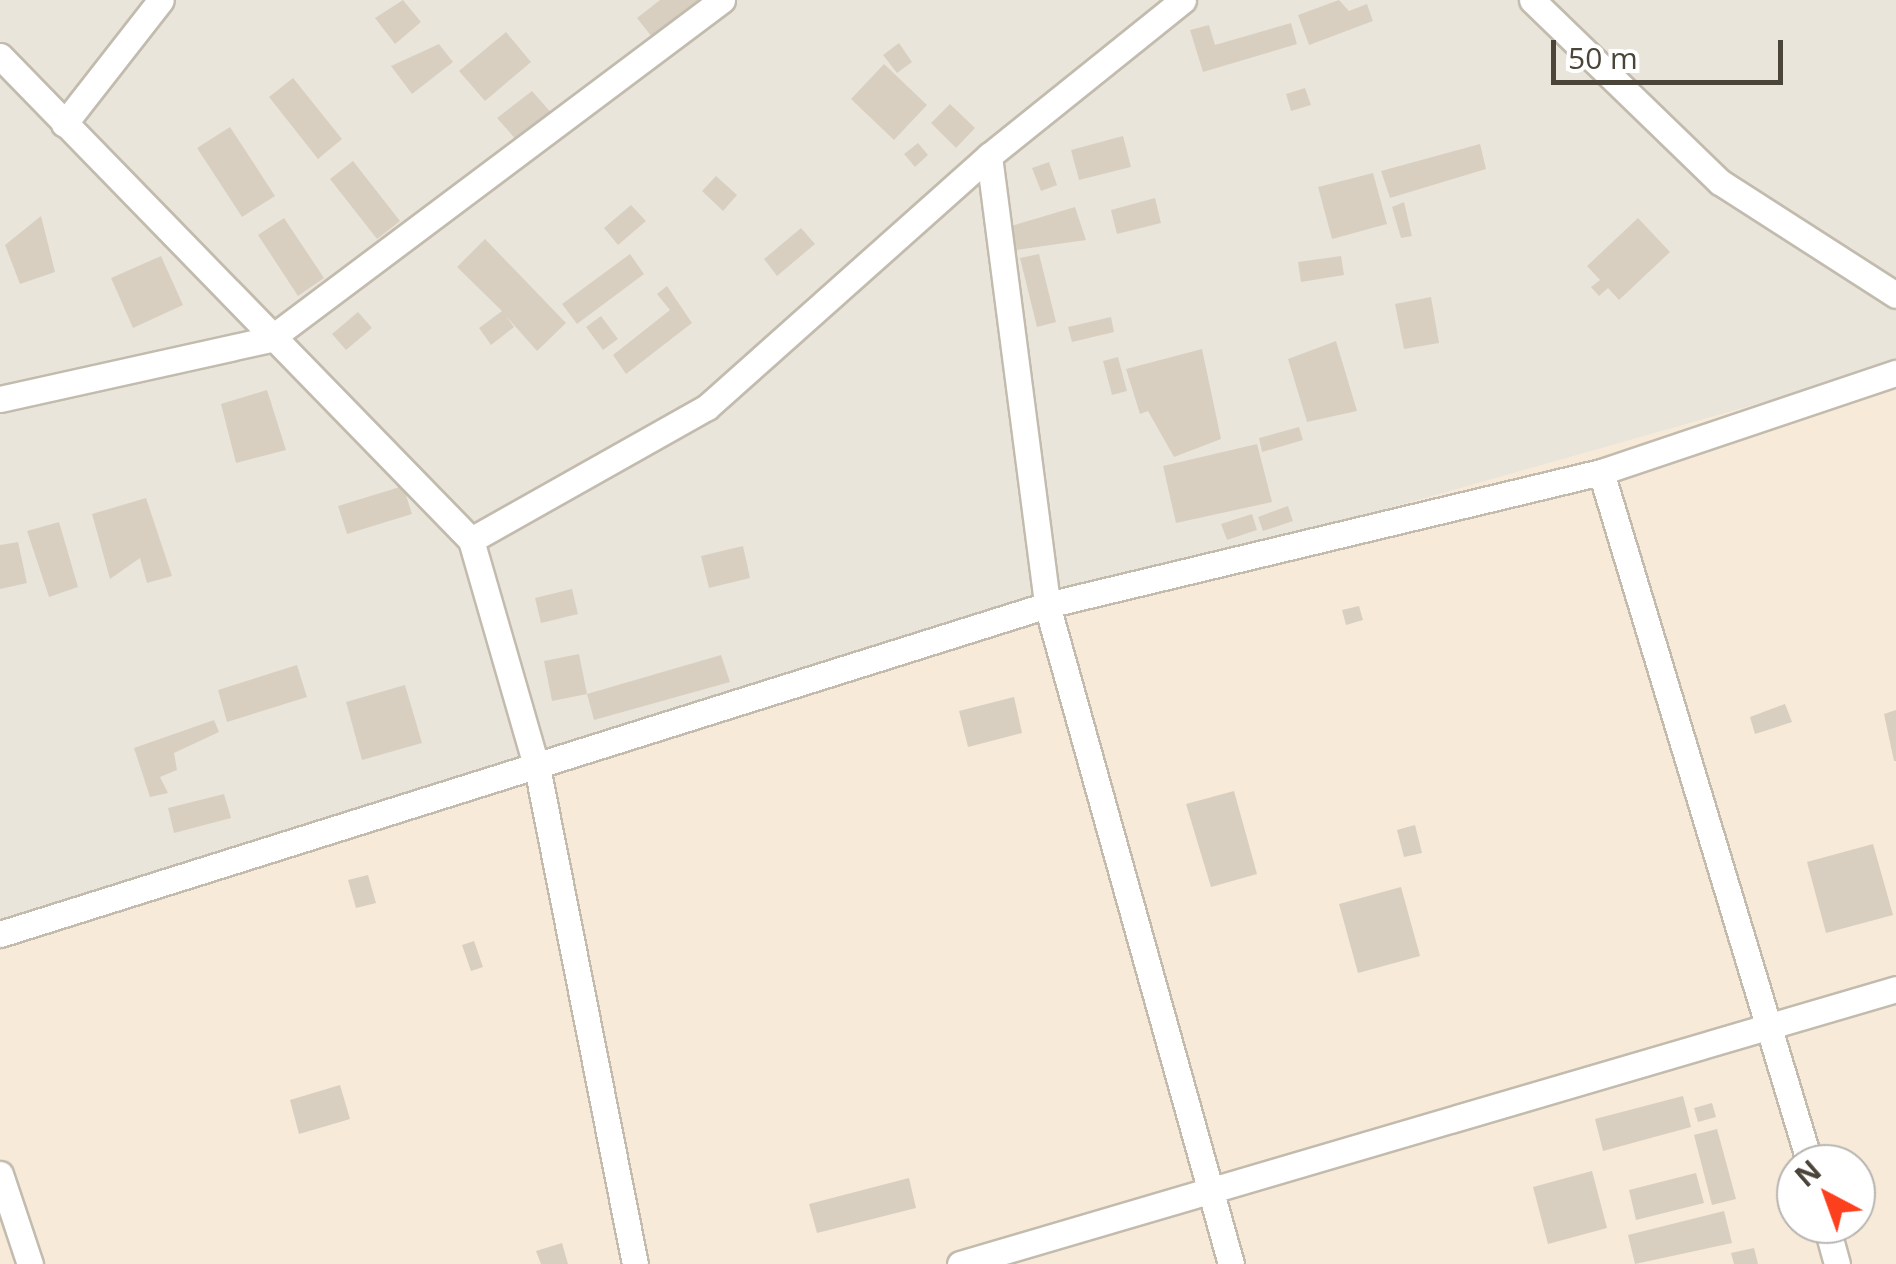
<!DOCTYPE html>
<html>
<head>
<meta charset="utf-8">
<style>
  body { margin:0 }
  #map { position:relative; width:1896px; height:1264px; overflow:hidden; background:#f6f3ec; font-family:"Open Sans",sans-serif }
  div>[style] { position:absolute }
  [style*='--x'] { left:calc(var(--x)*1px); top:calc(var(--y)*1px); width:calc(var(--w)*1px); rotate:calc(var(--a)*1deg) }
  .residential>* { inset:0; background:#eae5da }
  .commercial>* { inset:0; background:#f7ead8 }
  .building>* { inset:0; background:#d8cfc1 }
  .roads { filter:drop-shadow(2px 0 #c2bbae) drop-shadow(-2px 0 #c2bbae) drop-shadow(0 2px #c2bbae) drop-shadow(0 -2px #c2bbae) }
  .minor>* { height:25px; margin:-12.5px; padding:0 12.5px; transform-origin:12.5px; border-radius:12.5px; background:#fff }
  span { translate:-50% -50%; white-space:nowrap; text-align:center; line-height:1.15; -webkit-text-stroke:10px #fff; paint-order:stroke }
  .north { position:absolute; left:1776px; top:1144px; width:100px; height:100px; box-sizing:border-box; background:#fff; border:2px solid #b7b4b0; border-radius:50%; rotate:319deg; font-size:28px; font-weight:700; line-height:40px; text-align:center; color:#4b4439 }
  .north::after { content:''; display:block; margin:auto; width:35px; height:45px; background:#fc3f1d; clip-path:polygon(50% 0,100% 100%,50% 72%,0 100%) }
  .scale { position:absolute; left:1551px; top:40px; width:232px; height:45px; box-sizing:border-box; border:5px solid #4b4439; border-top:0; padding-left:12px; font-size:30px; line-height:35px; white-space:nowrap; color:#4b4439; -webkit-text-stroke:8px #fff; paint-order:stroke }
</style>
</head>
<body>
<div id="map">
  <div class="residential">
    <i style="clip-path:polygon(0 0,1896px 0,1896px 365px,1048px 605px,0 934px)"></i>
  </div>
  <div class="commercial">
    <i style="clip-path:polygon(evenodd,1896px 365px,1896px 1264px,0 1264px,0 934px,1047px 605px,1896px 365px,1796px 1164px,1856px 1164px,1856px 1224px,1796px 1224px,1796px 1164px)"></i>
  </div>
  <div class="building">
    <i style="clip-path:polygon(403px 0,421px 22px,395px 44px,375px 18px)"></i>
    <i style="clip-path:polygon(660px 0,707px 0,656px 42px,637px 18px)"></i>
    <i style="clip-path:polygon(1339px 0,1349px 11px,1367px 4px,1373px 21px,1309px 45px,1298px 15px)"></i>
    <i style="clip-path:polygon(1291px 23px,1297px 44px,1203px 72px,1190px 30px,1209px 25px,1215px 45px)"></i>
    <i style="clip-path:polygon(506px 32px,531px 62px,485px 101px,459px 71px)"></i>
    <i style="clip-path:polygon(899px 43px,912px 62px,897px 73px,883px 55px)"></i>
    <i style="clip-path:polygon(439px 44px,453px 62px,412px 94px,391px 66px)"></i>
    <i style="clip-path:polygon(884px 64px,927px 105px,894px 140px,851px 99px)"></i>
    <i style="clip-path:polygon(293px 78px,342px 139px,318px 159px,269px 97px)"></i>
    <i style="clip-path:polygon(1305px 88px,1311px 105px,1291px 111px,1286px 94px)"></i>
    <i style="clip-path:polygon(532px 91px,554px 116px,519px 143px,497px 118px)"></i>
    <i style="clip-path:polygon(950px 104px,975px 128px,956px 148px,931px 123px)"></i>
    <i style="clip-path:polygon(230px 127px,275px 196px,242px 217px,197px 148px)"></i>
    <i style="clip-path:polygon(1123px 136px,1131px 167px,1079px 180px,1071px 150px)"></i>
    <i style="clip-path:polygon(918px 143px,928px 155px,915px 167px,904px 154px)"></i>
    <i style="clip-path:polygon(1480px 144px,1486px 169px,1390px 198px,1381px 171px)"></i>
    <i style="clip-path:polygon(353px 161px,400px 221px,377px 239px,330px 179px)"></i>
    <i style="clip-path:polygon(1049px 162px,1057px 185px,1041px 191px,1032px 168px)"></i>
    <i style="clip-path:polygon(1373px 173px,1387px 224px,1332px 239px,1318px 187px)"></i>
    <i style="clip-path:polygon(716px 176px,737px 195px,723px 211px,702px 191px)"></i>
    <i style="clip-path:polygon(1155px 198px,1161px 223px,1117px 234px,1111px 210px)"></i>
    <i style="clip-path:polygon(1404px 202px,1412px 236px,1401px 238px,1392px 207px)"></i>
    <i style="clip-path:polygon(631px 205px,646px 221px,618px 245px,604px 228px)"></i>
    <i style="clip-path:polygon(1075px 207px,1086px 240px,1016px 250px,1011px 226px)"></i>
    <i style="clip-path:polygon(41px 216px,55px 272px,20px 284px,5px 245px)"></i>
    <i style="clip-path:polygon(284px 218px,324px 278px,298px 296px,258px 235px)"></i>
    <i style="clip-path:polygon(1638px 218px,1670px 252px,1619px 300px,1608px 288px,1599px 296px,1591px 287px,1600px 280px,1587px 266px)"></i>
    <i style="clip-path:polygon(801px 228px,815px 244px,777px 276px,764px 259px)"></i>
    <i style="clip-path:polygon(485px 239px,566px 323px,537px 351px,506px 316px,514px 327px,491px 345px,479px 328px,502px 311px,457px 267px)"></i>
    <i style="clip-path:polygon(630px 254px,644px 274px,577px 324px,562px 304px)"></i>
    <i style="clip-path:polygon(1039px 254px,1056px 322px,1037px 327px,1020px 258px)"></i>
    <i style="clip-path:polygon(161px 256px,183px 305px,133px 328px,111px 278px)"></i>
    <i style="clip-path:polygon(1341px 256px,1344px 275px,1301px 282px,1298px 262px)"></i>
    <i style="clip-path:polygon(667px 286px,692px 323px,626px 374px,613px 355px,670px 310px,657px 294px)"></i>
    <i style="clip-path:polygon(1431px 297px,1439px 343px,1404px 349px,1395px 304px)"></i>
    <i style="clip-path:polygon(358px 312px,372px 328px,346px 350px,332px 334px)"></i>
    <i style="clip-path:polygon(601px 316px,618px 339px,603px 350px,586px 327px)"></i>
    <i style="clip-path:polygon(1111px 317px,1114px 332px,1072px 342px,1068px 327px)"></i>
    <i style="clip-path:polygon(1336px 341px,1357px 411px,1307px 422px,1288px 359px)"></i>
    <i style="clip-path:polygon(1202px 349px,1221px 439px,1174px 457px,1148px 411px,1140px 414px,1126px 369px)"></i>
    <i style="clip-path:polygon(1118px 357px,1127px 391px,1112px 395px,1103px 361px)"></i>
    <i style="clip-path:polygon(267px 390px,286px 450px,236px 463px,221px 404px)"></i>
    <i style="clip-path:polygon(1299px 427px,1303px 440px,1262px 452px,1259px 438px)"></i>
    <i style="clip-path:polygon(1257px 444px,1272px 502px,1176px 523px,1163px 466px)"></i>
    <i style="clip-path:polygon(403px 486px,412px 514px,347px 534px,338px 506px)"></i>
    <i style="clip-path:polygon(146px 498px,172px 576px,147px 583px,140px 558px,110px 579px,92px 514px)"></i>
    <i style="clip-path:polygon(1288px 506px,1293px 521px,1263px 531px,1258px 517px)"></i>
    <i style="clip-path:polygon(1252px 514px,1257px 530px,1227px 540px,1221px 524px)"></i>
    <i style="clip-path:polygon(59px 522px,78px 587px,49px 597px,27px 531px)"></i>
    <i style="clip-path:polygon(18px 542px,27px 583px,0 589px,0 545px)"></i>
    <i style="clip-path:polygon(743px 546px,750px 578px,709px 588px,701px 556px)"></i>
    <i style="clip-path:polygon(572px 589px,578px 614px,541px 623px,535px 598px)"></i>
    <i style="clip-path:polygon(1359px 606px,1363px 620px,1346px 625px,1342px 610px)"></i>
    <i style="clip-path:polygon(579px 654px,587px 694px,552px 701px,544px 661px)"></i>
    <i style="clip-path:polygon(721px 655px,730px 682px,594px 720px,587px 694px)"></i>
    <i style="clip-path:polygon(297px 665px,307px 697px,227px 722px,218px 690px)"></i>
    <i style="clip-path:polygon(405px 685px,422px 743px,362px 760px,346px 702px)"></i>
    <i style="clip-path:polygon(1014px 697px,1022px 733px,968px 747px,959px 711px)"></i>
    <i style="clip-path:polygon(1785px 704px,1792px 722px,1755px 734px,1750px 717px)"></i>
    <i style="clip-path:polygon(1896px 710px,1896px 761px,1894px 761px,1884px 714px)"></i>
    <i style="clip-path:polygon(214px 720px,219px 732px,174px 753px,177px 770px,160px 777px,168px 793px,150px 797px,134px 748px)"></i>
    <i style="clip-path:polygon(1234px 791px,1257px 874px,1211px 887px,1186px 804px)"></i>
    <i style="clip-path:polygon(224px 794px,231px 818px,174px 833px,168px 808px)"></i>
    <i style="clip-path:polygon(1415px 825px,1422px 853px,1404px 857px,1397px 830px)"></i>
    <i style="clip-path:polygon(1873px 844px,1893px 915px,1826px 933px,1807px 862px)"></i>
    <i style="clip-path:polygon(368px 875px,376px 903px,356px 908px,348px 880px)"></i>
    <i style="clip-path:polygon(1401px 887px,1420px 956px,1358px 973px,1339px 904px)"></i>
    <i style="clip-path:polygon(474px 941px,483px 967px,471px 971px,462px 945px)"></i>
    <i style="clip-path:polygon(340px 1085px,350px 1119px,299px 1134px,290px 1100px)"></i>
    <i style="clip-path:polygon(1683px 1096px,1691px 1127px,1603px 1151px,1595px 1119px)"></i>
    <i style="clip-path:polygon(1712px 1103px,1716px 1117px,1698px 1122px,1694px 1108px)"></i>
    <i style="clip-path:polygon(1717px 1129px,1736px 1199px,1712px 1205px,1694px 1135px)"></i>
    <i style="clip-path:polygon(1592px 1171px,1607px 1228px,1548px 1244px,1533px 1187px)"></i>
    <i style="clip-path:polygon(1696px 1173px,1704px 1203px,1636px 1220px,1629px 1190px)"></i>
    <i style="clip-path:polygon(909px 1178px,916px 1208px,817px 1233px,809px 1204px)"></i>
    <i style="clip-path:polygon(1724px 1211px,1732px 1243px,1635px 1264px,1628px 1235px)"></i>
    <i style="clip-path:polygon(562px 1243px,568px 1264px,541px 1264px,536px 1251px)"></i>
    <i style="clip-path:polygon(1754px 1248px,1758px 1264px,1734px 1264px,1731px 1253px)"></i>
  </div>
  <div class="roads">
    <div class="minor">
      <i style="--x:1532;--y:0;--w:262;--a:44.1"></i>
      <i style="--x:1720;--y:182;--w:209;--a:32.7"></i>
      <i style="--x:0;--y:56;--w:675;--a:45.78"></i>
      <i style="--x:471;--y:540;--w:241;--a:73.9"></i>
      <i style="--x:538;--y:772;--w:501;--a:78.85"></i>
      <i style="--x:64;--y:124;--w:157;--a:-52"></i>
      <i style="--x:989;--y:156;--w:453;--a:82.6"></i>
      <i style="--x:1047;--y:605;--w:684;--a:74.4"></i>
      <i style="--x:0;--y:399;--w:277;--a:-12.5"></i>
      <i style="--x:270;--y:339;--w:565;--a:-36.87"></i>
      <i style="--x:1601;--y:472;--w:723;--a:73.19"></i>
      <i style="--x:471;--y:540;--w:271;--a:-29.4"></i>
      <i style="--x:707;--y:407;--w:378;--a:-41.7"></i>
      <i style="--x:989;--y:156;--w:249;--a:-38.8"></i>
      <i style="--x:0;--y:934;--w:1097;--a:-17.44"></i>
      <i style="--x:1047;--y:605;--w:570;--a:-13.5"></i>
      <i style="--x:1601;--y:472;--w:311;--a:-18.6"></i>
      <i style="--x:0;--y:1174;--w:95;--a:71.6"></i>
      <i style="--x:1826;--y:1224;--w:41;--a:74.6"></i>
      <i style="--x:960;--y:1264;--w:976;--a:-16.37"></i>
    </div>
  </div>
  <div class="north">N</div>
  <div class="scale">50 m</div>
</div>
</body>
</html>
